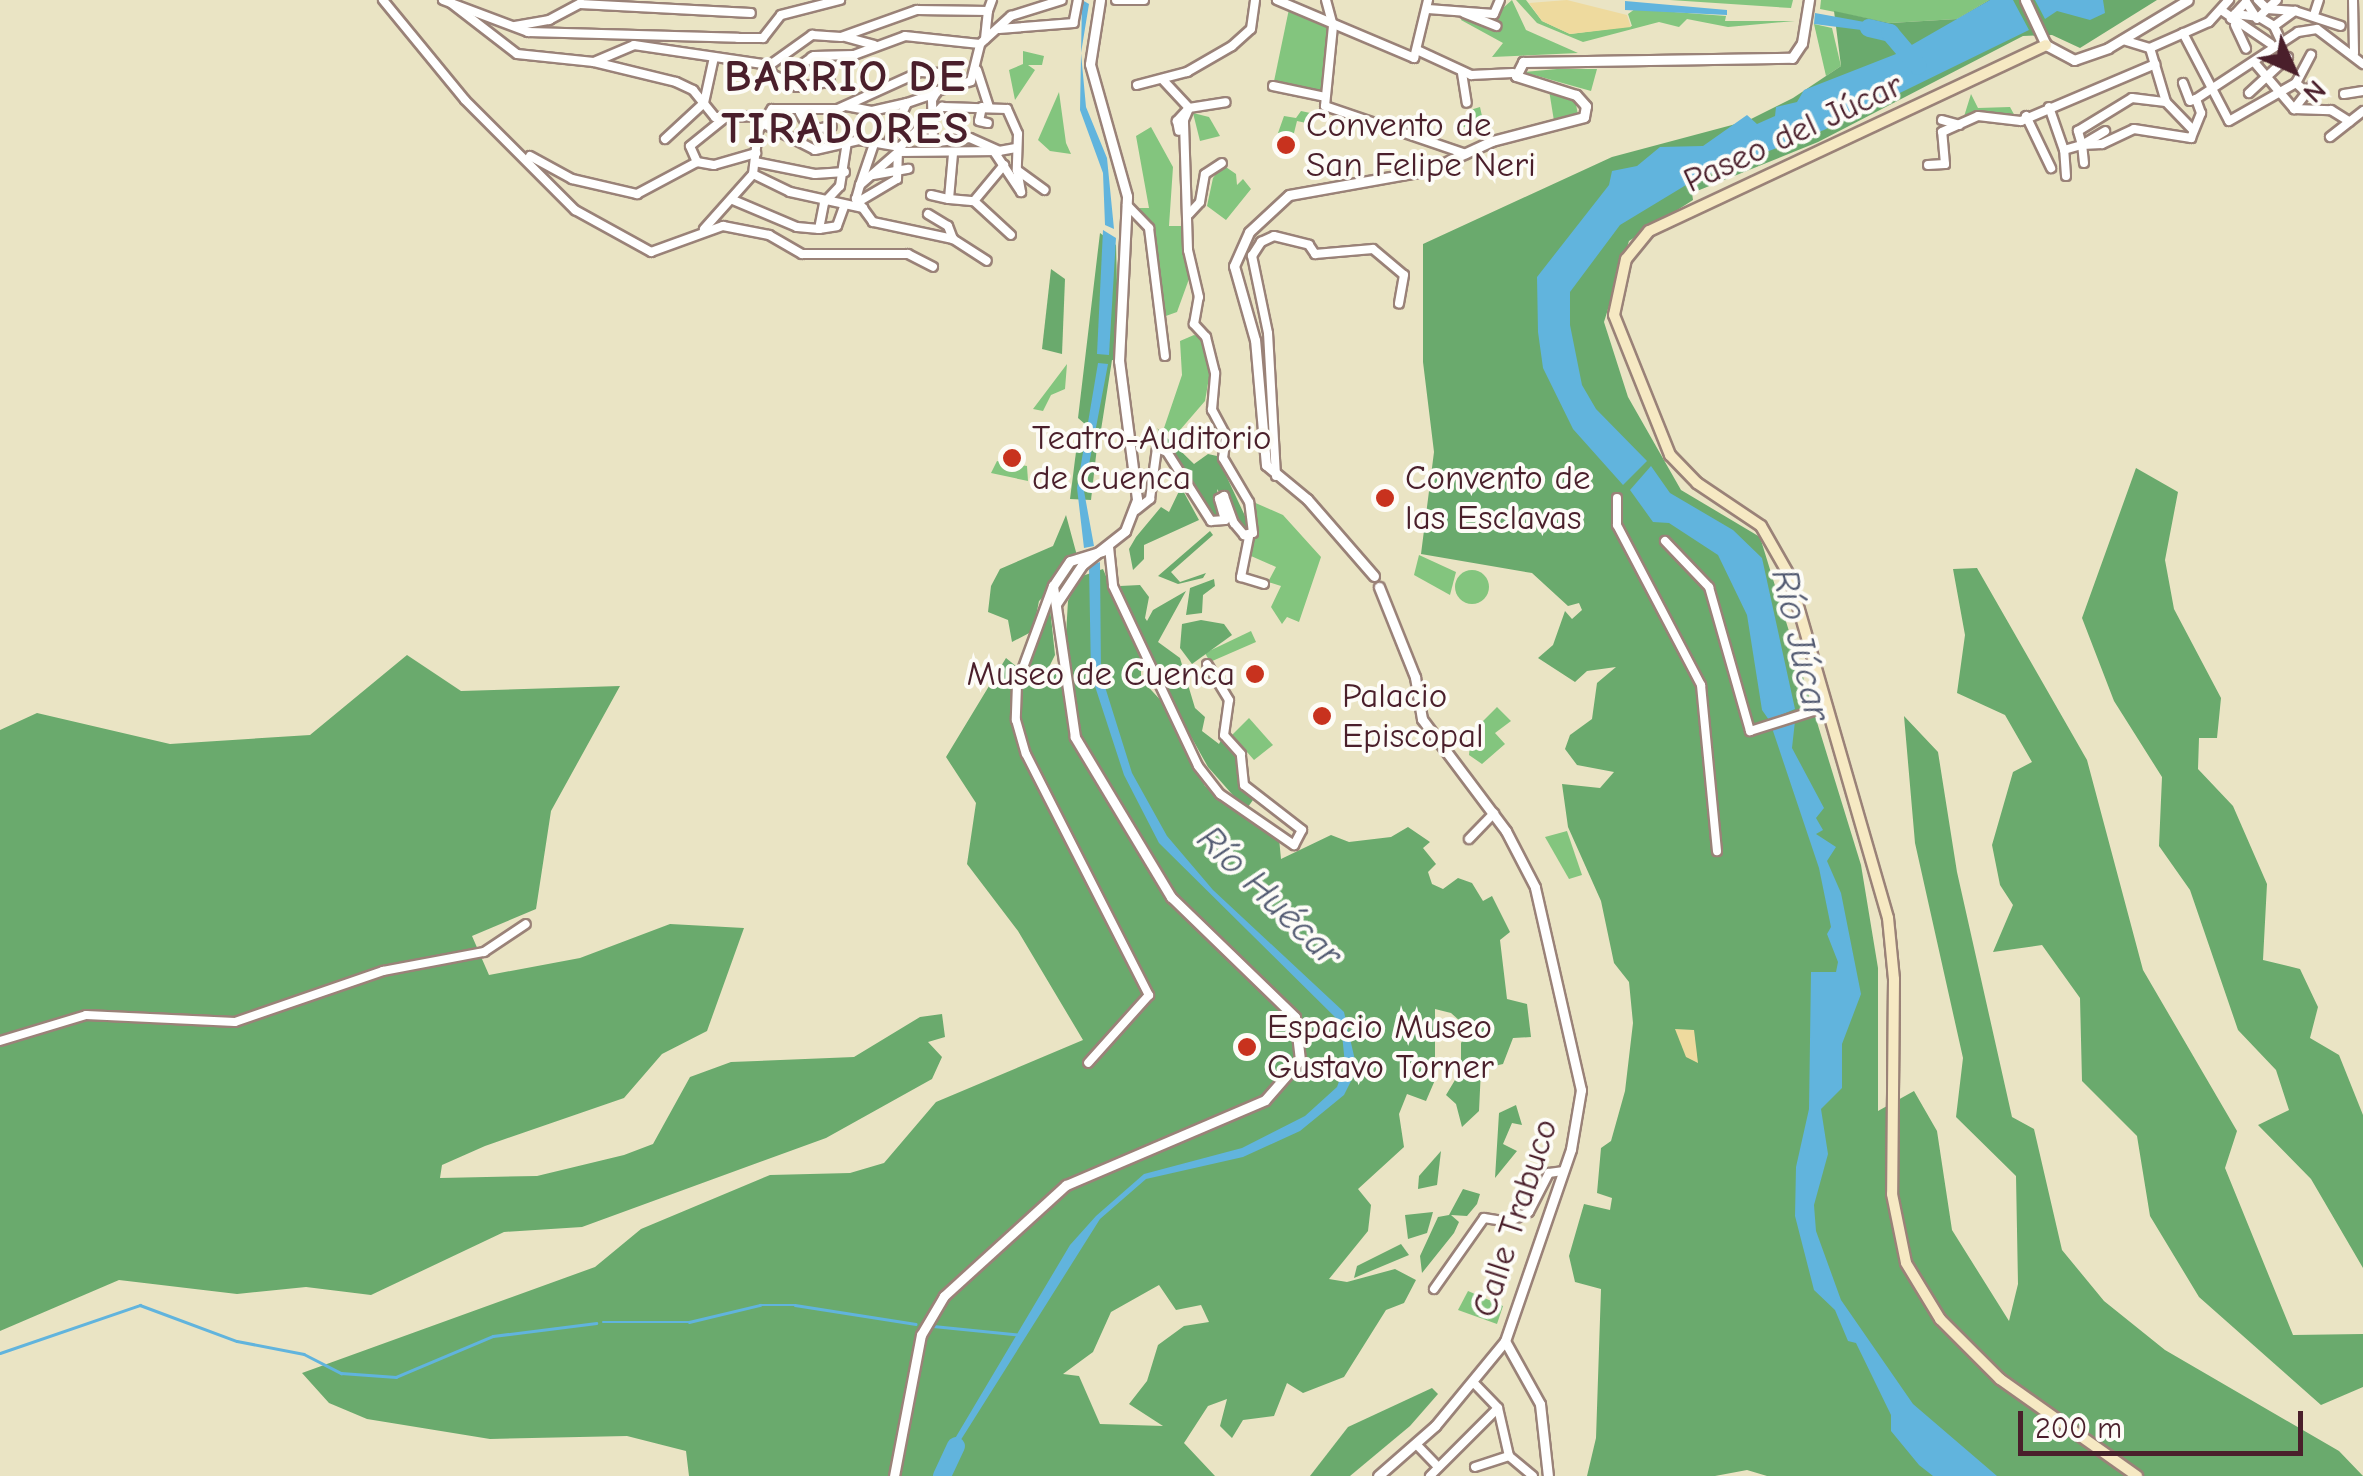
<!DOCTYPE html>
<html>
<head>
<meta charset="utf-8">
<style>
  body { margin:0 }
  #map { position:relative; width:2363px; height:1476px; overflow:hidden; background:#eae4c4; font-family:"Comic Neue",sans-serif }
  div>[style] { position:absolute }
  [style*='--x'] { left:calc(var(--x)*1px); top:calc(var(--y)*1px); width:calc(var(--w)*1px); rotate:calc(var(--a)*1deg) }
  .green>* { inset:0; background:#83c57e }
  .round { border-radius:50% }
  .forest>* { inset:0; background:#6aaa6d }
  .sand>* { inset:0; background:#eeda9e }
  .water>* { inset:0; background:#61b4dd }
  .stream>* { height:2.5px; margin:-1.25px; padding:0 1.25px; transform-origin:1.25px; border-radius:1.25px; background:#61b4dd }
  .river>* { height:18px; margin:-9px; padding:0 9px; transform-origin:9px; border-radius:9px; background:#61b4dd }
  .roads { filter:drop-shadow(2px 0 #9a8278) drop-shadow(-2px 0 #9a8278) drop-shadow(0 2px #9a8278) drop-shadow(0 -2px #9a8278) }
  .minor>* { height:8px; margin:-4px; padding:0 4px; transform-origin:4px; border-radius:4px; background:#fff }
  .tertiary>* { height:9px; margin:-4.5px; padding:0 4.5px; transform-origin:4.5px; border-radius:4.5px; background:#fff }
  .secondary>* { height:10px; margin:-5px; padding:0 5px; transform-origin:5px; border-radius:5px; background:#f6e9c3 }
  .dots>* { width:28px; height:28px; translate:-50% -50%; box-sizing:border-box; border:5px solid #fdfcf7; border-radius:50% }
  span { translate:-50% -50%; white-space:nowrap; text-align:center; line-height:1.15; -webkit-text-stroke:8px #fdfcf7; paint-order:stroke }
  .poi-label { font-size:35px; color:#4a1f2b }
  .left { translate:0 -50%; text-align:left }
  .right { translate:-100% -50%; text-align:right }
  .street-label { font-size:35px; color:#4a1f2b }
  .water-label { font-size:38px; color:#535b72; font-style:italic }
  .district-label { font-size:45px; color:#4a1f2b; font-weight:700; letter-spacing:2.5px }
  .north { position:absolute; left:2243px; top:20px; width:100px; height:100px; -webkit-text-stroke:8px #fdfcf7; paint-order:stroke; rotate:135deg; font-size:28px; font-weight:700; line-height:40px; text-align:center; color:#4a1f2b }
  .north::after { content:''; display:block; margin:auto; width:35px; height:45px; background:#4a1f2b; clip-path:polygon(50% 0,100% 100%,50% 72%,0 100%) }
  .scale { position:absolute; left:2018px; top:1411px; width:285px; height:45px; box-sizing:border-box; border:5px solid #4a1f2b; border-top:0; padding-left:12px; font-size:30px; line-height:35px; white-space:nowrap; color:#4a1f2b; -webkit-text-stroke:8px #fdfcf7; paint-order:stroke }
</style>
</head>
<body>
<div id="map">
  <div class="green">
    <i style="clip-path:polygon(1512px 0,1526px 30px,1578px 53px,1492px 57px,1503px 43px,1461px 20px,1463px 14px,1497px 27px,1469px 14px,1494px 16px)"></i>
    <i style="clip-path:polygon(1516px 0,1526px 0,1542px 21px,1570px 34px,1632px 26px,1628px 14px,1635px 9px,1726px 16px,1725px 21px,1795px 21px,1728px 27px,1687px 19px,1679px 27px,1659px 22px,1583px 42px,1537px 23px)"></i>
    <i style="clip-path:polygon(1670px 0,1793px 0,1791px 8px)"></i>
    <i style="clip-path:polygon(1821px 0,1989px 0,1957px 19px,1890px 23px,1820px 9px)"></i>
    <i style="clip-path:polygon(1289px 9px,1333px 26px,1325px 97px,1273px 86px)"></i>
    <i style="clip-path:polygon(1814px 24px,1832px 28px,1841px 66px,1826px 76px)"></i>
    <i style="clip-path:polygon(1023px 51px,1044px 56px,1042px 65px,1028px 65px,1035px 70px,1015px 100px,1009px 70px,1023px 64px)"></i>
    <i style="clip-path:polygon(1557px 69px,1597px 69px,1591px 91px,1523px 72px)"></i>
    <i style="clip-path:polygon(1549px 90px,1575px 99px,1578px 115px,1554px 121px)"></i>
    <i style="clip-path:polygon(1059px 92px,1066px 143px,1071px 154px,1050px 151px,1038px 140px)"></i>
    <i style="clip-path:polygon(1971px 94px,1978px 108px,2010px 107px,2016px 118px,1988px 115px,1962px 123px)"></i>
    <i style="clip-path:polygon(1480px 107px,1486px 134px,1455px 124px,1469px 118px,1470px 110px)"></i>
    <i style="clip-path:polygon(1301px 111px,1315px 114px,1311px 124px,1297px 121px,1293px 137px,1278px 133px,1284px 116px,1296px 118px)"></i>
    <i style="clip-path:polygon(1193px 113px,1209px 117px,1220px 136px,1200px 141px)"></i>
    <i style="clip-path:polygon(1151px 127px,1173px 167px,1169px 226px,1181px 226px,1193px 268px,1177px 312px,1163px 317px,1152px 225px,1139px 208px,1149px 208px,1136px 136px)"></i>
    <i style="clip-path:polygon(1223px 165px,1236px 174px,1237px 185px,1243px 179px,1251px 189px,1226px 220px,1207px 206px,1213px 178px)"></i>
    <i style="clip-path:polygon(1194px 335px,1201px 337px,1210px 372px,1205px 401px,1180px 430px,1169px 432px,1164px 428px,1182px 375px,1180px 341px)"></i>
    <i style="clip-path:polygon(1067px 364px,1065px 389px,1051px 395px,1043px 411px,1033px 409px)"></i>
    <i style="clip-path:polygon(997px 461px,1027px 466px,1028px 481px,991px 473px)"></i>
    <i style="clip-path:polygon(1251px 501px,1283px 515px,1321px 557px,1299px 622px,1287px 617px,1282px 624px,1271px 607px,1281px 586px,1268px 582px,1276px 567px,1251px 556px)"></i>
    <i style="clip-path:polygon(1419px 555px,1456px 572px,1450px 595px,1414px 575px)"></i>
    <i class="round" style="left:1455px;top:570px;width:34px;height:34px"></i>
    <i style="clip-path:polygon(1251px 631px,1256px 642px,1210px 662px,1205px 653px)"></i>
    <i style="clip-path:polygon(1497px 707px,1511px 721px,1495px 733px,1505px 744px,1482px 764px,1469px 755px,1470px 745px,1483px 735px,1482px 722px)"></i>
    <i style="clip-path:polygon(1249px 718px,1273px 745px,1254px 760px,1232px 735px)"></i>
    <i style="clip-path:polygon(1567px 831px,1582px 875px,1569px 879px,1545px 837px)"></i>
    <i style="clip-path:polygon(1468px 1291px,1503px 1306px,1497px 1324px,1458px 1310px)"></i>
  </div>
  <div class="forest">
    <i style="clip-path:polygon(1989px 0,2157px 0,2080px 48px,2052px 35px,2023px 36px,1818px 142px,1692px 193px,1693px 200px,1629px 241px,1604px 322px,1628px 397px,1681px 490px,1760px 537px,1861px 865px,1878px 968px,1878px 1111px,1914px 1091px,1937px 1131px,1952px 1230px,2009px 1321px,2018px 1284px,2016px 1176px,1956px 1117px,1963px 1058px,1915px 843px,1904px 716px,1938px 752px,1957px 872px,2012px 1117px,2034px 1129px,2062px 1250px,2104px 1301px,2165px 1350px,2339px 1451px,2363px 1476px,1767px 1476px,1747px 1470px,1715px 1476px,1587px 1476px,1596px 1438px,1601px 1289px,1575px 1282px,1569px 1256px,1584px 1204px,1610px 1210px,1612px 1198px,1597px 1193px,1601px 1148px,1611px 1141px,1625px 1091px,1633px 1023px,1629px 982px,1614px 963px,1601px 901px,1568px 827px,1562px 784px,1600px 788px,1614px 772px,1577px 765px,1565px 749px,1570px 735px,1592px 719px,1597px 683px,1616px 667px,1587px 671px,1575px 682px,1538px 658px,1553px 645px,1565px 611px,1572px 619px,1582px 610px,1579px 603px,1568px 606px,1532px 573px,1421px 554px,1434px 452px,1423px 362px,1423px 244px,1612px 157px,1747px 121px,1793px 98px,1841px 66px,1834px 11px,1890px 23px,1957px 19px)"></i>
    <i style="clip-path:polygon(1100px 233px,1116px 245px,1119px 361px,1112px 360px,1101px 430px,1093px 431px,1078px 418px)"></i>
    <i style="clip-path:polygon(1051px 269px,1065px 279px,1062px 354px,1042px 349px)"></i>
    <i style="clip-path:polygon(1157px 428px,1194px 464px,1208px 454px,1217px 456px,1252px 531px,1240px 524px,1217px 489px,1221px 516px,1211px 515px)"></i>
    <i style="clip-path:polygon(1077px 444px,1097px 447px,1091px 500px,1070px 499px)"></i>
    <i style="clip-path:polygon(2136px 468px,2178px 492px,2165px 560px,2174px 609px,2221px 698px,2217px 738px,2199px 738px,2198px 769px,2233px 806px,2267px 884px,2263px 960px,2300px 969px,2318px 1007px,2310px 1038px,2339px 1055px,2363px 1115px,2363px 1268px,2311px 1179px,2258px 1125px,2289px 1110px,2276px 1070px,2238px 1030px,2190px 890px,2159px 846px,2162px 777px,2114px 701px,2082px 618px)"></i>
    <i style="clip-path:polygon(1181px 487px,1199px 520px,1144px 545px,1144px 559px,1133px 570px,1129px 549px,1136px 537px,1161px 507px,1169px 512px)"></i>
    <i style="clip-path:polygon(1066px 515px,1079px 563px,1039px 601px,1033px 631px,1012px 642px,1008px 620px,988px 612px,991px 586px,1000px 569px,1053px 546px)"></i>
    <i style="clip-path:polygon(1210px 531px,1213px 535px,1171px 572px,1180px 582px,1206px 573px,1203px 578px,1178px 584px,1158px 576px)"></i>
    <i style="clip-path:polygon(1977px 568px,2087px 760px,2143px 970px,2237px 1131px,2225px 1168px,2293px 1335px,2363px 1334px,2363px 1387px,2321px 1405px,2199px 1297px,2150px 1216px,2137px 1136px,2082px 1081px,2080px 998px,2042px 945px,1993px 952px,2013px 905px,2000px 885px,1992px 845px,2013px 772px,2032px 762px,2005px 715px,1957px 693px,1965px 635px,1953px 569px)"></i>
    <i style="clip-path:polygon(evenodd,1103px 569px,1141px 660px,1141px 679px,1165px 705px,1205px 786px,1279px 838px,1281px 859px,1331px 835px,1349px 842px,1391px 837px,1408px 827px,1430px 842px,1423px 848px,1436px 864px,1428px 872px,1432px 884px,1443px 889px,1458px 878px,1472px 883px,1483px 901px,1492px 896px,1510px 932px,1500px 940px,1507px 999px,1527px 1004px,1531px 1037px,1513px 1038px,1503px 1064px,1481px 1069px,1479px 1111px,1462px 1127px,1456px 1104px,1446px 1095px,1461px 1070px,1461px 1043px,1469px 1029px,1451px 1013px,1435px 1009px,1435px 1080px,1426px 1101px,1407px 1094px,1399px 1114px,1404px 1147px,1358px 1189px,1371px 1205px,1368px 1231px,1329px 1279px,1347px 1282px,1395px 1269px,1416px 1280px,1404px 1303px,1386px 1310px,1344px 1377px,1303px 1393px,1287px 1383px,1274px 1416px,1243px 1420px,1232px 1438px,1220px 1426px,1227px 1399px,1208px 1406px,1184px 1443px,1215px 1476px,689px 1476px,686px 1451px,627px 1436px,490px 1439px,367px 1419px,329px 1403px,302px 1373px,595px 1267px,641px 1229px,770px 1175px,850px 1173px,884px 1163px,936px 1102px,1083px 1040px,1018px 931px,967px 864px,976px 803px,946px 757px,1006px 658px,1027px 675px,1050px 608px,1055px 655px,1049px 667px,1064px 668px,1068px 601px,1079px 577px,1103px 569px,1159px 1285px,1176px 1310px,1201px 1305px,1209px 1322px,1184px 1326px,1158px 1345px,1147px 1381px,1129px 1404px,1163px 1426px,1100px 1424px,1079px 1376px,1063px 1374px,1093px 1352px,1111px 1312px,1159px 1285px)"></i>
    <i style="clip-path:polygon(1214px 579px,1215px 586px,1203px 595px,1202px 613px,1186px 615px,1190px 588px)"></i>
    <i style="clip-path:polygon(1140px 585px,1149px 597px,1145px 618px,1147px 621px,1153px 610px,1186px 591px,1158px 642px,1180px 658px,1195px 708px,1205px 717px,1202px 731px,1219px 744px,1224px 734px,1237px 747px,1240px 775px,1255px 797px,1246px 810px,1208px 767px,1146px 656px,1120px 586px)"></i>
    <i style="clip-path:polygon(1201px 620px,1224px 624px,1232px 635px,1192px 664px,1180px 648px,1182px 624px)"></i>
    <i style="clip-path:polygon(407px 655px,461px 691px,620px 686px,551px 811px,536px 909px,472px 936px,489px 975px,580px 958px,670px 924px,744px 928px,707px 1031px,662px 1054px,624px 1098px,485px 1146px,442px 1165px,440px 1178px,537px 1176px,624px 1155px,653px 1144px,690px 1077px,731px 1062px,854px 1057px,920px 1017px,942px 1014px,945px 1037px,928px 1042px,942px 1057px,932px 1079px,826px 1138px,582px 1227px,504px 1232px,371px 1295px,306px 1287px,237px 1294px,119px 1280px,0 1331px,0 730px,37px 713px,170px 744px,310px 735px)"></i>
    <i style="clip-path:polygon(1516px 1105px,1522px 1125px,1512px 1123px,1503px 1144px,1517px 1151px,1495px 1178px,1499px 1113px)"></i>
    <i style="clip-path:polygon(1441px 1151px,1437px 1185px,1418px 1189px,1419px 1176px)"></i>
    <i style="clip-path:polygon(1463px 1189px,1480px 1194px,1477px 1204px,1467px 1216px,1451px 1215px,1459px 1222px,1454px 1233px,1422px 1273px,1420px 1256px,1438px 1217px,1449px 1215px)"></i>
    <i style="clip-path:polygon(1433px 1212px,1427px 1233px,1408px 1239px,1405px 1215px)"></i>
    <i style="clip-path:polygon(1401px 1244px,1409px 1255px,1354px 1278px,1357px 1266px)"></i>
    <i style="clip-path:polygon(1432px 1388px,1438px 1394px,1410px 1426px,1350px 1476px,1310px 1476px,1348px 1427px)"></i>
  </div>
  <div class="sand">
    <i style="clip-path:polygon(1567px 0,1627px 15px,1631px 27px,1570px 34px,1542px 21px,1529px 3px)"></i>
    <i style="clip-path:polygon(1675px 1029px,1694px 1030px,1698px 1063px,1686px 1057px)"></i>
  </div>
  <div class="water">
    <i style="clip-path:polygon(1082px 0,1089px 4px,1081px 53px,1086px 107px,1107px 158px,1114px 229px,1105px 225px,1103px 173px,1080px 110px)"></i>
    <i style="clip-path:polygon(1990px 0,2013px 0,2029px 30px,1824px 130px,1696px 179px,1620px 225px,1570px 292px,1570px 325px,1582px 385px,1596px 409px,1647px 461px,1623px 485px,1573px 429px,1543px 368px,1538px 332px,1537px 277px,1609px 185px,1612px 171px,1637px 166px,1660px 147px,1703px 146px,1747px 115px,1757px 124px,1775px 116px,1776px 107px,1797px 102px,1804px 90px,1896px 54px)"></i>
    <i style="clip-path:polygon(2035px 0,2103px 0,2105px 13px,2090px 20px,2057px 11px,2045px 19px)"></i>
    <i style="clip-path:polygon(1625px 1px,1727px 10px,1727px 15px,1625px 10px)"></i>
    <i style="clip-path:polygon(1815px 13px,1870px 23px,1893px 34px,1814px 24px)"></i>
    <i style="clip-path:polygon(1103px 230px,1116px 238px,1109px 355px,1097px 354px)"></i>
    <i style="clip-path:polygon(1098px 363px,1108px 364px,1084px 491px,1094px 546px,1084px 548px,1077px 488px)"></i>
    <i style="clip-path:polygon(1651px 466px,1670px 493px,1733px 530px,1762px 558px,1795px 709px,1769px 720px,1762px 710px,1747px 615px,1718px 555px,1669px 523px,1653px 522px,1630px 490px)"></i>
    <i style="clip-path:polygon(1100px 562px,1101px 674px,1132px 773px,1167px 836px,1213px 890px,1344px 1012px,1357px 1069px,1344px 1095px,1300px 1131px,1243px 1157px,1146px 1179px,1100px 1219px,945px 1465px,941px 1462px,1070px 1245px,1096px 1216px,1144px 1174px,1242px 1148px,1305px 1116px,1337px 1087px,1345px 1065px,1341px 1023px,1159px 843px,1124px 775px,1091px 674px,1089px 566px)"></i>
    <i style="clip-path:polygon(1795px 721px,1792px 748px,1824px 808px,1816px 818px,1823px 830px,1816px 834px,1836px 847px,1827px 861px,1841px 893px,1861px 994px,1842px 1044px,1842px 1088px,1821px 1109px,1828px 1154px,1814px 1205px,1816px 1231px,1841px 1300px,1913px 1404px,1997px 1476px,1933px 1476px,1919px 1465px,1891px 1431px,1891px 1415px,1856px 1343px,1848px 1341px,1835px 1310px,1814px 1290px,1795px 1216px,1796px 1167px,1809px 1109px,1811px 972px,1836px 972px,1838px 962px,1827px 934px,1831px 927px,1819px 868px,1772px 728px)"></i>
  </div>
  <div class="stream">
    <i style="--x:603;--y:1322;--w:86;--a:0"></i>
    <i style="--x:689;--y:1322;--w:73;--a:-13.5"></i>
    <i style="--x:760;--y:1305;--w:35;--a:0"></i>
    <i style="--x:795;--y:1305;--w:122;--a:8.9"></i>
    <i style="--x:933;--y:1326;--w:88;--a:5.8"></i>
    <i style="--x:0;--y:1353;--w:148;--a:-18.9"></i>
    <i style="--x:140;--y:1305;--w:103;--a:20.4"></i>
    <i style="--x:237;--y:1341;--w:68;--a:11"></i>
    <i style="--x:304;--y:1354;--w:42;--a:27.2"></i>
    <i style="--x:341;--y:1373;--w:55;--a:4.2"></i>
    <i style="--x:396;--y:1377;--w:105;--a:-22.9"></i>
    <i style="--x:493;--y:1336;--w:104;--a:-7.2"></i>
  </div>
  <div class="river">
    <i style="--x:1869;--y:28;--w:22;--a:13"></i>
    <i style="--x:1890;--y:33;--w:43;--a:49.7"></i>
    <i style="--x:942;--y:1476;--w:33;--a:-65"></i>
  </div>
  <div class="roads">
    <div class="minor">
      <i style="--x:383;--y:0;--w:129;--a:50.6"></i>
      <i style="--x:465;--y:100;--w:156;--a:45"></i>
      <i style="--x:575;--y:210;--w:87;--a:28.9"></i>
      <i style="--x:651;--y:252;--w:77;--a:-19.9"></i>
      <i style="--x:723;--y:226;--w:47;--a:11.1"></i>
      <i style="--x:769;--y:235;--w:38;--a:30"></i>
      <i style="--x:802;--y:254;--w:106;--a:0"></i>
      <i style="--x:908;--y:254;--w:28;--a:27"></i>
      <i style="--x:443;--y:0;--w:91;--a:20.6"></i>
      <i style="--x:528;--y:32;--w:210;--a:1.6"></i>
      <i style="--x:738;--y:38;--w:25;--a:0"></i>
      <i style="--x:763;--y:38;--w:29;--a:-52"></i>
      <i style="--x:781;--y:15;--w:61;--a:-14.3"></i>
      <i style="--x:1116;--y:0;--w:28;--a:0"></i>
      <i style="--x:1277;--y:0;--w:149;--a:22.9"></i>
      <i style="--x:1414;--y:58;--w:60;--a:-76.4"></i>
      <i style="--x:1326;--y:0;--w:27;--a:75"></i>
      <i style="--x:1333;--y:26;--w:80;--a:95.7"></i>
      <i style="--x:1325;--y:106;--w:149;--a:18.8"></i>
      <i style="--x:2258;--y:0;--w:13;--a:45"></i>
      <i style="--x:2267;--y:9;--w:13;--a:-42"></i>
      <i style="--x:2353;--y:0;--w:53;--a:88.9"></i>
      <i style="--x:451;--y:3;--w:83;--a:37.7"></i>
      <i style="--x:517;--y:54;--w:77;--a:5.9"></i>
      <i style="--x:594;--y:62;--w:84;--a:13.7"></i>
      <i style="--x:676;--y:82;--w:19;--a:25"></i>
      <i style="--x:693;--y:90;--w:35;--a:51"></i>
      <i style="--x:715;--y:117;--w:52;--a:-1.1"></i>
      <i style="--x:580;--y:4;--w:171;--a:3"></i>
      <i style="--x:1428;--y:9;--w:66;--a:4.3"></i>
      <i style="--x:1494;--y:14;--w:15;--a:-67"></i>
      <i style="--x:2221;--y:10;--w:60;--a:34.2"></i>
      <i style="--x:1464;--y:13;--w:35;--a:22"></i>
      <i style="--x:2235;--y:14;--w:16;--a:-47"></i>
      <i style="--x:2246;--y:2;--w:20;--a:57"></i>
      <i style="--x:2314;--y:15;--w:16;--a:-72"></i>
      <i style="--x:2259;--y:17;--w:11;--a:-45"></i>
      <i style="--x:2267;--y:9;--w:28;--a:4"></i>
      <i style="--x:2231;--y:19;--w:6;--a:-51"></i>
      <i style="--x:2235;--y:14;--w:24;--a:7"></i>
      <i style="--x:2259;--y:17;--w:17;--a:31"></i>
      <i style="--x:1074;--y:20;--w:20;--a:-79"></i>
      <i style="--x:2235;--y:25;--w:26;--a:65"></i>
      <i style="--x:515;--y:26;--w:35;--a:-10"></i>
      <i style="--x:549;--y:20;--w:36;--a:-28"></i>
      <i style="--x:999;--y:29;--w:75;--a:-4.6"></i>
      <i style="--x:2183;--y:33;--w:99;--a:62.4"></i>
      <i style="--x:2229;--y:121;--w:77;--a:-29.6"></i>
      <i style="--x:2296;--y:83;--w:13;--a:42"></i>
      <i style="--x:845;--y:37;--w:30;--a:15"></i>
      <i style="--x:985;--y:39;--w:28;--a:-84"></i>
      <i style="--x:2280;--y:39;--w:14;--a:-115"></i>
      <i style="--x:2274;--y:26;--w:26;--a:-36"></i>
      <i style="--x:2295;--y:11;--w:48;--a:18.1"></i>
      <i style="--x:2123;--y:40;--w:28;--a:17"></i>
      <i style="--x:2150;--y:48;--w:64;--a:-23.8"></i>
      <i style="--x:2209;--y:22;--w:30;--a:-48"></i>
      <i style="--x:2150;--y:48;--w:56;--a:73.5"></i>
      <i style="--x:2166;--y:102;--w:37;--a:46"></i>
      <i style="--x:1417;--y:50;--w:60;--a:24.8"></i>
      <i style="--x:1471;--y:75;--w:42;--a:-2.7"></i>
      <i style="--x:594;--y:62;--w:43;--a:-23"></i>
      <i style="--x:634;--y:45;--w:137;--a:8.4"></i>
      <i style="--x:770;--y:65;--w:52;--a:-35.5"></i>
      <i style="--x:812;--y:35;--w:29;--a:4"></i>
      <i style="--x:841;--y:37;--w:81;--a:-19.6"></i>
      <i style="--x:917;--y:10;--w:71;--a:0.8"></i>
      <i style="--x:988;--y:11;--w:12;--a:-70"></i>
      <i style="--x:2254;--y:62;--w:62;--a:49.6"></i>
      <i style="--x:2294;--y:109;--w:37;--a:2"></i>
      <i style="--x:2331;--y:110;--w:22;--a:32"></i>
      <i style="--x:770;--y:65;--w:9;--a:77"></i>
      <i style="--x:772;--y:74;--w:28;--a:27"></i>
      <i style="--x:797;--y:87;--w:33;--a:-9"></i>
      <i style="--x:830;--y:82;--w:31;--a:-127"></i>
      <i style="--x:977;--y:70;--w:38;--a:72"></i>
      <i style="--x:1462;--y:73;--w:30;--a:81"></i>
      <i style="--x:779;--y:80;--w:42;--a:-34.4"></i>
      <i style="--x:814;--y:56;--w:40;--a:-1.4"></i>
      <i style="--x:854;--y:55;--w:54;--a:-20.4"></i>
      <i style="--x:905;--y:36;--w:75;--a:6.1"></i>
      <i style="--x:980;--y:44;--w:42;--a:-42.1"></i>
      <i style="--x:1011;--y:16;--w:53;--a:-17.4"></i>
      <i style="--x:1163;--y:80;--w:38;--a:47"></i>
      <i style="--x:1189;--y:108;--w:18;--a:133"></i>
      <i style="--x:1177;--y:121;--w:10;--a:79"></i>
      <i style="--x:2183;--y:83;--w:19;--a:69"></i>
      <i style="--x:2190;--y:101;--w:6;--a:-18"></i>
      <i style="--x:2296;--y:83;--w:32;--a:-62"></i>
      <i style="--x:1137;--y:85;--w:52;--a:-14.6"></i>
      <i style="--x:1187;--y:72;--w:52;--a:-30"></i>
      <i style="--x:1232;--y:46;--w:25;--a:-42"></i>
      <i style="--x:1251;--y:29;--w:29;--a:-82"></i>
      <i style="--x:1273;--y:86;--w:53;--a:11.9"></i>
      <i style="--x:2249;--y:93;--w:53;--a:-42.7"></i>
      <i style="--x:2344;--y:94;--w:19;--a:-9"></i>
      <i style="--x:846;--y:106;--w:26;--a:11"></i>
      <i style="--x:872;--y:111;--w:36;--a:-13"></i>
      <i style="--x:982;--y:107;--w:14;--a:102"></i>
      <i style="--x:979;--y:121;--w:9;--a:13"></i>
      <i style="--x:2049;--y:107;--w:46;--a:70.8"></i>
      <i style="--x:2294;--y:109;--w:31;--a:-52"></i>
      <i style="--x:800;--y:113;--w:20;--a:60"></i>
      <i style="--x:810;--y:130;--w:22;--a:-10"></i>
      <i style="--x:2026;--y:116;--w:58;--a:64.3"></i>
      <i style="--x:1942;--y:120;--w:18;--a:16"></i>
      <i style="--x:762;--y:123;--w:59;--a:27"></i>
      <i style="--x:815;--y:150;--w:45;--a:-12.8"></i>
      <i style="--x:859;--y:140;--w:42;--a:9.7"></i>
      <i style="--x:2330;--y:137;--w:42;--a:-38.2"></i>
      <i style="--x:665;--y:139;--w:53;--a:-42.7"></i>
      <i style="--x:704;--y:103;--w:47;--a:-77.7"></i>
      <i style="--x:933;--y:140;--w:40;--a:-91.4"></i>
      <i style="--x:932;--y:100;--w:10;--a:-61"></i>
      <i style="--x:937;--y:91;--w:35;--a:-16"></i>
      <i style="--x:971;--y:81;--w:38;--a:-76"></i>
      <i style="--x:930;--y:143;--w:40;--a:-7.1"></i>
      <i style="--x:970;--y:138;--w:32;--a:24"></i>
      <i style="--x:999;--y:151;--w:17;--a:-10"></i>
      <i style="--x:888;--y:144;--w:45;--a:-65.1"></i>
      <i style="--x:907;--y:103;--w:31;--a:-19"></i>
      <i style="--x:2082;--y:145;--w:20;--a:-3"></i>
      <i style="--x:2102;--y:144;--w:35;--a:-25"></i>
      <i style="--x:2134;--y:129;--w:58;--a:9"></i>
      <i style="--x:2191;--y:138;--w:27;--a:-68"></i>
      <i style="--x:2201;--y:113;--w:15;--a:-110"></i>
      <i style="--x:2196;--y:99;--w:122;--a:-33.3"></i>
      <i style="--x:2298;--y:32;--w:19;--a:-9"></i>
      <i style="--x:2317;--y:29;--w:58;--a:37.3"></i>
      <i style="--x:995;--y:153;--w:47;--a:56.3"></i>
      <i style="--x:1021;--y:192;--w:22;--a:-100"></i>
      <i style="--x:1017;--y:170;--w:34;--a:36"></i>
      <i style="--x:953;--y:154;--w:45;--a:95.1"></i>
      <i style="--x:949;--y:199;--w:25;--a:5"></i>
      <i style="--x:974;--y:201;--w:47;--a:-50.2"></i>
      <i style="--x:530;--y:156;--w:48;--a:28.7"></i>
      <i style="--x:572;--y:179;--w:67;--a:13"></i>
      <i style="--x:637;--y:194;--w:68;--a:-28.1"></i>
      <i style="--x:697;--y:162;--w:17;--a:10"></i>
      <i style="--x:714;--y:165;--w:44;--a:-15.9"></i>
      <i style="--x:697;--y:162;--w:17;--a:-114"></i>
      <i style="--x:690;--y:146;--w:46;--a:-38.9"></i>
      <i style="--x:755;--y:162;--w:61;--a:11.3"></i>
      <i style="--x:815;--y:174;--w:30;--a:-4"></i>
      <i style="--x:2084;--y:163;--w:18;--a:-96"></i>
      <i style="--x:2082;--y:145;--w:27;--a:-31"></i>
      <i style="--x:1928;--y:165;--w:17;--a:-3"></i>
      <i style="--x:1945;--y:164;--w:32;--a:-95"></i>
      <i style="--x:1942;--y:132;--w:39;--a:-24"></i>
      <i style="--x:1978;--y:116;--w:43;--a:6.6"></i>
      <i style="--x:2021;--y:121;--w:146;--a:-23"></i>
      <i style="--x:753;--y:174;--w:41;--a:25.9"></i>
      <i style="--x:790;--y:192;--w:75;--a:12.4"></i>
      <i style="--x:873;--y:175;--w:36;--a:-10"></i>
      <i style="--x:2066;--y:176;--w:26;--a:-94"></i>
      <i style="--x:2064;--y:150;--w:19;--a:-16"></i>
      <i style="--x:2082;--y:145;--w:15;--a:-106"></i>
      <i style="--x:2078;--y:131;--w:63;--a:-31.4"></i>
      <i style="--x:2132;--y:98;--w:34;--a:7"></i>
      <i style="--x:860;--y:185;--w:46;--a:-71.2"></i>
      <i style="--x:931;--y:195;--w:18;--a:13"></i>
      <i style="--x:733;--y:200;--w:69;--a:22.9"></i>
      <i style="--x:797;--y:227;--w:22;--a:5"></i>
      <i style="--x:819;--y:229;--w:18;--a:-9"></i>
      <i style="--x:837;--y:226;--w:20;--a:-70"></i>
      <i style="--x:974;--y:201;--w:50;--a:42.6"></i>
      <i style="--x:858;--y:202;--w:45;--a:-30.5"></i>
      <i style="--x:897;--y:179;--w:30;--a:-88"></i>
      <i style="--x:898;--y:149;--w:61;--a:-43.7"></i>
      <i style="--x:942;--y:107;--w:65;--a:1.8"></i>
      <i style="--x:1007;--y:109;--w:27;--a:66"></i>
      <i style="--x:1018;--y:134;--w:36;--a:92"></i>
      <i style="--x:1127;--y:205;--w:32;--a:46"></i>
      <i style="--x:1149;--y:228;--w:129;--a:82.9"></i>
      <i style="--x:928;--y:214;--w:23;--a:31"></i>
      <i style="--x:948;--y:226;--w:14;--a:69"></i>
      <i style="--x:953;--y:239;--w:82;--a:-168"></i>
      <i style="--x:873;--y:222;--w:29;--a:-126"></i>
      <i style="--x:856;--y:199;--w:15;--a:-74"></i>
      <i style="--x:860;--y:185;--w:50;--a:-41"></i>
      <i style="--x:898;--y:152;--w:101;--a:-0.6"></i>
      <i style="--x:1189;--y:214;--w:16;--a:-47"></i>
      <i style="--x:1200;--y:202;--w:28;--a:-80"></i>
      <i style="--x:1205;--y:174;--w:20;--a:-33"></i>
      <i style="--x:704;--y:229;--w:74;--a:-48.3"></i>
      <i style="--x:753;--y:174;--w:43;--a:-83.4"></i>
      <i style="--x:758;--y:131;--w:26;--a:-58"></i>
      <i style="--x:772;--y:109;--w:66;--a:0"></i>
      <i style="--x:838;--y:109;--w:90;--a:-24.3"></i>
      <i style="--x:920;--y:72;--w:20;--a:3"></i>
      <i style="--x:940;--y:73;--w:25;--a:32"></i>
      <i style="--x:819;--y:229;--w:26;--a:-79"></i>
      <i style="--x:824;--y:203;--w:23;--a:-47"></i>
      <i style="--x:840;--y:186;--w:45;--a:-81"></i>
      <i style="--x:953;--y:239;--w:40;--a:32.9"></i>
      <i style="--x:1276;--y:476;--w:143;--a:-93.2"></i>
      <i style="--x:1268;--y:333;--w:79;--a:-101.7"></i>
      <i style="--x:1252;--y:256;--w:17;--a:-57"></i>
      <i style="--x:1261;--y:242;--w:14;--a:-25"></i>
      <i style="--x:1274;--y:236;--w:36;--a:14"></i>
      <i style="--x:1309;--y:245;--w:11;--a:56"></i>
      <i style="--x:1315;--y:254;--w:58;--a:-4.9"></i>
      <i style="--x:1373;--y:249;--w:40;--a:40"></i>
      <i style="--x:1404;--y:275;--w:29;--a:100"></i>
      <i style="--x:1617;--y:498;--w:27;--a:90"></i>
      <i style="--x:1617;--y:525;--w:181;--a:62.3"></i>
      <i style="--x:1701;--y:685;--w:167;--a:84.5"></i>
      <i style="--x:1136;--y:510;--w:18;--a:-38"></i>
      <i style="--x:1150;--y:499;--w:51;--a:-82.2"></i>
      <i style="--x:1157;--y:448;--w:11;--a:22"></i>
      <i style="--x:1167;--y:452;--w:82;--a:57.5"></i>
      <i style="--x:1211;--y:521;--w:14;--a:-4"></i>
      <i style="--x:1225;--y:520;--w:22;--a:-106"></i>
      <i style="--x:1219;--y:499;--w:6;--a:-31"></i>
      <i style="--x:1224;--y:496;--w:29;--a:70"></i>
      <i style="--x:1234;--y:523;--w:16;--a:50"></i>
      <i style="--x:1244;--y:535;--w:9;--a:-13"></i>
      <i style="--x:1253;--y:533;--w:31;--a:-97"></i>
      <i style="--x:1249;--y:502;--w:51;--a:-120.6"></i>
      <i style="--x:1223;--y:458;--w:22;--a:-82"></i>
      <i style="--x:1226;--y:436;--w:30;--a:-118"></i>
      <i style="--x:1212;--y:410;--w:37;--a:-85"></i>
      <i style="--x:1215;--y:373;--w:37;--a:-104"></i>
      <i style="--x:1206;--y:337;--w:18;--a:-133"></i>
      <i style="--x:1194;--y:324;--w:27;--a:-80"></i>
      <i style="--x:1199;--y:297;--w:48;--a:-103.2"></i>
      <i style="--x:1188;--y:250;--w:130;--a:-91.8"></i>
      <i style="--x:1184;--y:120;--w:13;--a:-67"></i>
      <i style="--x:1189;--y:108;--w:37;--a:-9"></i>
      <i style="--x:1249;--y:537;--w:41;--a:101.3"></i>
      <i style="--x:1241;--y:577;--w:24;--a:17"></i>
      <i style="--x:1665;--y:541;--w:64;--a:46.3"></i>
      <i style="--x:1709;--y:587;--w:150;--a:74.1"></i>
      <i style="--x:1750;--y:731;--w:77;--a:-17.5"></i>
      <i style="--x:1109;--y:547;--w:39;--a:84"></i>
      <i style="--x:1113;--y:586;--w:199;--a:64.7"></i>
      <i style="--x:1198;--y:766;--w:36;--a:52"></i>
      <i style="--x:1220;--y:794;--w:90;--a:34.6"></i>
      <i style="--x:1294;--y:845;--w:17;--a:-62"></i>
      <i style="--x:1302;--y:830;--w:73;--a:-142.2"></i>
      <i style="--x:1244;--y:785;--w:31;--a:-96"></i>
      <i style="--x:1241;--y:754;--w:25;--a:-132"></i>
      <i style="--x:1224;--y:735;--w:35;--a:-82"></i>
      <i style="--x:1229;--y:700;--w:42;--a:-121.4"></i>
      <i style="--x:1053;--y:586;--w:104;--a:110.2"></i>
      <i style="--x:1017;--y:684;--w:36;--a:92"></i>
      <i style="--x:1016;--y:720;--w:35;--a:74"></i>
      <i style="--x:1026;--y:754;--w:271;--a:63"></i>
      <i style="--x:1149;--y:995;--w:91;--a:131.9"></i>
      <i style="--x:1469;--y:839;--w:36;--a:-46"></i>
      <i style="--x:0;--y:1041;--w:90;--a:-16.8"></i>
      <i style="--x:86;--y:1015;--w:149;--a:2.7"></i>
      <i style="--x:235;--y:1022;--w:157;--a:-19"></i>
      <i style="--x:383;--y:971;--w:103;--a:-10.7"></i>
      <i style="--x:484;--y:952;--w:50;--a:-33.7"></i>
      <i style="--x:1434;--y:1289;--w:87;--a:-54.8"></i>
      <i style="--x:1484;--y:1218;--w:25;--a:9"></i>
      <i style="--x:1509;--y:1222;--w:22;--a:-27"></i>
      <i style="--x:1529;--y:1212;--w:44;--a:-62.9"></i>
      <i style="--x:1549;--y:1173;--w:15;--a:-8"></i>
      <i style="--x:1473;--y:1382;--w:36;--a:46"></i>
      <i style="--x:1498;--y:1408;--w:49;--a:77.1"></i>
      <i style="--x:1416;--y:1444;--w:32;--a:46"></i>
      <i style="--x:1509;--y:1456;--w:31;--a:40"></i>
      <i style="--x:1475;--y:1467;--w:36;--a:-18"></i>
      <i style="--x:1430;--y:1476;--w:96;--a:-45"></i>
    </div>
    <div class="tertiary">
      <i style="--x:2025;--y:0;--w:50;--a:65"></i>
      <i style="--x:2046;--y:45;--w:32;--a:28"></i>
      <i style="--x:2074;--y:60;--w:36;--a:-19"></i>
      <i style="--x:2108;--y:48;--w:93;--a:-31"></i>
      <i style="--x:1374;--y:576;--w:102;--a:-131"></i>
      <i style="--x:1307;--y:499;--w:53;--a:-140.3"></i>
      <i style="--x:1266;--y:465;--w:125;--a:-95"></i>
      <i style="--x:1255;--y:340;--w:77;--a:-105.8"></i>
      <i style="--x:1234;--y:266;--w:37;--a:-66"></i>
      <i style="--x:1249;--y:232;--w:54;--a:-42.8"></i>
      <i style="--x:1289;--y:195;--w:142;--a:-10.1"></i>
      <i style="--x:1429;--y:170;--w:69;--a:-24.7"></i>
      <i style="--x:1492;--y:141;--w:95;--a:-14.6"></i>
      <i style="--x:1584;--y:117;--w:11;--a:-80"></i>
      <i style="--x:1586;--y:106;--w:15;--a:-132"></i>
      <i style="--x:1576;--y:95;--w:63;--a:-162.4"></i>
      <i style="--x:1516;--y:76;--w:16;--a:-63"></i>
      <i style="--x:1523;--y:62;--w:269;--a:-0.9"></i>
      <i style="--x:1792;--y:58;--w:18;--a:-56"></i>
      <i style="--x:1802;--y:43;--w:44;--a:-80.8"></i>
      <i style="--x:1056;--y:604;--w:47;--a:-56.3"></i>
      <i style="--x:1082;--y:565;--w:55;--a:-38.3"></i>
      <i style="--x:1125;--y:531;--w:34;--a:-69"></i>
      <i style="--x:1137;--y:499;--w:139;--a:-97.4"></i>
      <i style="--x:1119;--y:361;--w:165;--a:-87.2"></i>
      <i style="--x:1127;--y:196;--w:137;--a:-105.7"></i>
      <i style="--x:1090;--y:64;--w:65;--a:-81.1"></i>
      <i style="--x:1505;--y:1341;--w:72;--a:60.9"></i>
      <i style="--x:1540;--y:1404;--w:72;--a:83.7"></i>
      <i style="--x:894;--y:1476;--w:144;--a:-79.2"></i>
      <i style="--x:921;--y:1335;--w:45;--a:-59.5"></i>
      <i style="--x:944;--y:1296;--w:165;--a:-42.3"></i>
      <i style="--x:1066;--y:1185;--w:216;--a:-23.1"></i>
      <i style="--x:1265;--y:1100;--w:53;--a:-48.8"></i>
      <i style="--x:1300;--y:1060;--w:43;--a:-96.6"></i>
      <i style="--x:1295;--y:1017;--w:173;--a:-135.9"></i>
      <i style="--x:1171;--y:897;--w:187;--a:-121"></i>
      <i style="--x:1075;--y:737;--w:153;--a:-98.3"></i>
      <i style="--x:1053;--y:586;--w:30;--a:-56"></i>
      <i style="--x:1070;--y:561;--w:34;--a:-17"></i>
      <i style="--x:1378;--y:1476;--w:76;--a:-41.3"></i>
      <i style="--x:1435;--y:1426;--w:110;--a:-50.5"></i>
      <i style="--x:1505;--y:1341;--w:203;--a:-71"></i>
      <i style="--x:1571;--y:1149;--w:60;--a:-80.4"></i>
      <i style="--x:1581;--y:1090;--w:208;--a:-102.8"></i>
      <i style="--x:1535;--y:887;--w:63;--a:-117.4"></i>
      <i style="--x:1506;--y:831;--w:140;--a:-126.9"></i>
      <i style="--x:1422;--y:719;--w:43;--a:-99.5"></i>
      <i style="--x:1415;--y:677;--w:97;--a:-111.8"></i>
    </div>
    <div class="secondary">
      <i style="--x:2046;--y:45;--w:438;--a:154.9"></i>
      <i style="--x:1649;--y:231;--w:36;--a:129"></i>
      <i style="--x:1626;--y:259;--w:57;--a:102.1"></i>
      <i style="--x:1614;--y:315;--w:151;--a:68.2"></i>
      <i style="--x:1670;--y:455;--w:39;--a:46"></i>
      <i style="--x:1697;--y:483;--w:77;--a:33.9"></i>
      <i style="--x:1761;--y:526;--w:56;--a:60.3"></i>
      <i style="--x:1789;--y:575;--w:357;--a:73.9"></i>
      <i style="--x:1888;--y:918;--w:61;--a:84.4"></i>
      <i style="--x:1894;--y:979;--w:215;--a:90.5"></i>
      <i style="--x:1892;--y:1194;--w:70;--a:78.5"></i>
      <i style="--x:1906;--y:1263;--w:66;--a:58.7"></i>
      <i style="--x:1940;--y:1319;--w:85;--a:45"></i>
      <i style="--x:2000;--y:1379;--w:168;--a:35.3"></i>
    </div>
  </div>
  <div class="dots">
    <i style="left:1286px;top:145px;background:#c8321e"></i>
    <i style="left:1012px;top:458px;background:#c8321e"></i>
    <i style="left:1385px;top:498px;background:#c8321e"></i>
    <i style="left:1255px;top:674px;background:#c8321e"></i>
    <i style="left:1322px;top:716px;background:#c8321e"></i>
    <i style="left:1247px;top:1047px;background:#c8321e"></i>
  </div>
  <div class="poi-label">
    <span class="left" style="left:1306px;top:145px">Convento de<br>San Felipe Neri</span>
    <span class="left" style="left:1032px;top:458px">Teatro-Auditorio<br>de Cuenca</span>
    <span class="left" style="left:1405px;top:498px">Convento de<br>las Esclavas</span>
    <span class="right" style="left:1235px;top:674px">Museo de Cuenca</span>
    <span class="left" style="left:1342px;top:716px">Palacio<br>Episcopal</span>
    <span class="left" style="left:1267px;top:1047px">Espacio Museo<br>Gustavo Torner</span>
  </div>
  <div class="street-label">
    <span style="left:1793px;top:133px;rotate:-25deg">Paseo del Júcar</span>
    <span style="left:1515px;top:1218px;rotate:-72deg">Calle Trabuco</span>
  </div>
  <div class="water-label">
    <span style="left:1800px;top:645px;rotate:77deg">Río Júcar</span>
    <span style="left:1269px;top:897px;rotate:44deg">Río Huécar</span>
  </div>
  <div class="district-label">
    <span style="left:846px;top:103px">BARRIO DE<br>TIRADORES</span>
  </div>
  <div class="north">N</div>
  <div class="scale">200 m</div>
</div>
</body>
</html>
